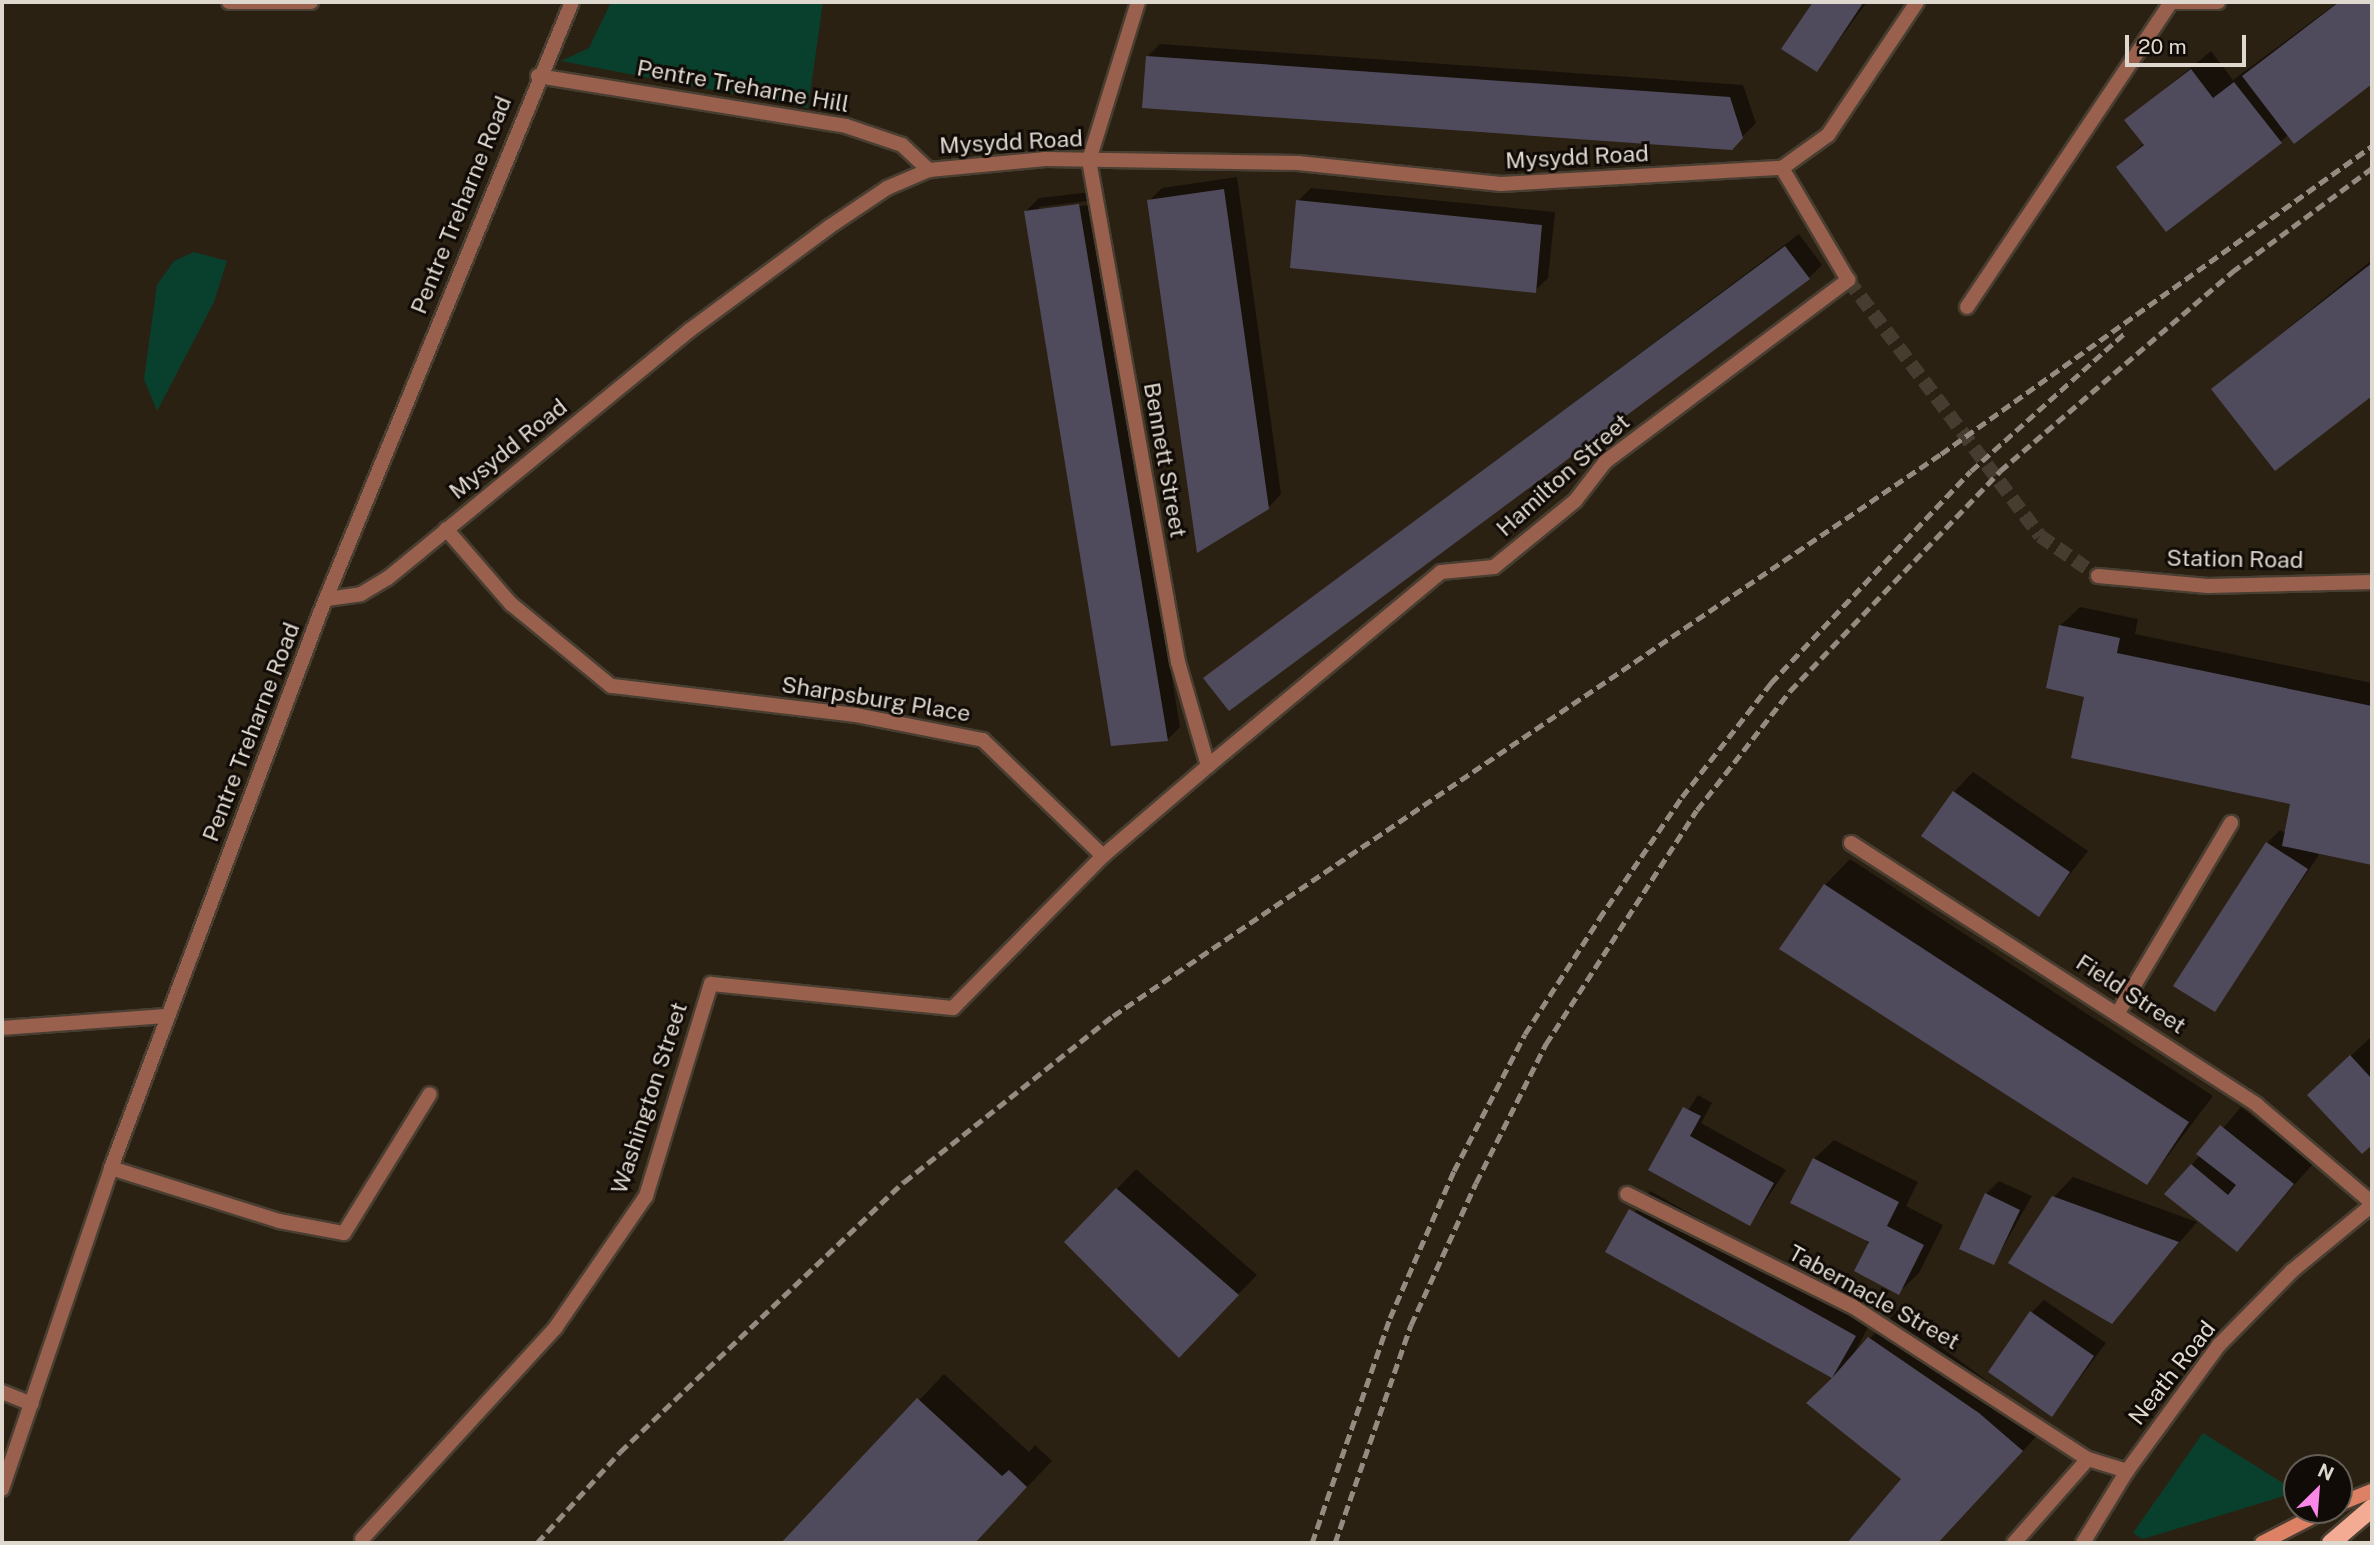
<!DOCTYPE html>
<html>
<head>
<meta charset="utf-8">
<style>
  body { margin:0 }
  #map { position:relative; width:2374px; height:1545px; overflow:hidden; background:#2b2113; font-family:"Public Sans",sans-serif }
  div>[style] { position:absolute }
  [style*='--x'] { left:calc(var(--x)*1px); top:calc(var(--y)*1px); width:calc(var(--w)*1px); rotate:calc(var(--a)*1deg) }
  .green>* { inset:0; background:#08402d }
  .shadow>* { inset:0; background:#0007 }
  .building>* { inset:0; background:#4f4b5c }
  .minor-tunnel>* { height:14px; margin-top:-7px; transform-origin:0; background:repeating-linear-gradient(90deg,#463c2f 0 14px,transparent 0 21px) }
  .roads { filter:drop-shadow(2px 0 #483e31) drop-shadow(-2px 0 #483e31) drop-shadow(0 2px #483e31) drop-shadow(0 -2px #483e31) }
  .service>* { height:14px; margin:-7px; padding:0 7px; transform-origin:7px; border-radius:7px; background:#99604d }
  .pedestrian>* { height:14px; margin:-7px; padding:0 7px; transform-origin:7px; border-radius:7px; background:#99604d }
  .minor>* { height:14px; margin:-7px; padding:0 7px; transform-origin:7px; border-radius:7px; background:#99604d }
  .secondary>* { height:14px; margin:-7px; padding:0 7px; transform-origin:7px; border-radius:7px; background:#dc8164 }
  .primary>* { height:18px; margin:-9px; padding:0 9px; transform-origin:9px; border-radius:9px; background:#f3ab94 }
  .rail>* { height:5px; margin-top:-2.5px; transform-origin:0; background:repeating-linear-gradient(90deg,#948c81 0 10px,transparent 0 15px) }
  span { translate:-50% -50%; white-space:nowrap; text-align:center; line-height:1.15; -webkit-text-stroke:6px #100b06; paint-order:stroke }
  .street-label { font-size:23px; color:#dfd8cf }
  .frame { position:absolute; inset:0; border:4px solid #dfd8cf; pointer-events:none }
  .north { position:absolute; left:2283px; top:1454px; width:70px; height:70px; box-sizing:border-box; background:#100b06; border:2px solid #635d56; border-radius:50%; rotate:25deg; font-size:19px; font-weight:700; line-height:28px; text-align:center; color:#dfd8cf }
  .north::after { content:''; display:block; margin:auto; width:24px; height:32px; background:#fa87e7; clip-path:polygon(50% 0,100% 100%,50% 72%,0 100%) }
  .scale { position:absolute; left:2125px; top:35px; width:121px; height:32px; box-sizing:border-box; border:4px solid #dfd8cf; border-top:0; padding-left:9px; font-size:21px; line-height:24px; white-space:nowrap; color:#dfd8cf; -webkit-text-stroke:5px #100b06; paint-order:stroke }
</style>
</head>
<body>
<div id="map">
  <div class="green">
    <i style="clip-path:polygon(611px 2px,823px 2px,808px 108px,561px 61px,589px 48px)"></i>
    <i style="clip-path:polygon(194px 252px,227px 261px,214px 302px,157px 411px,144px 379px,157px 285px,174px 261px)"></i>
    <i style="clip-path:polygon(2203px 1433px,2297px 1492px,2143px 1539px,2133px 1533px)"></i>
  </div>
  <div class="shadow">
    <i style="clip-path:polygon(1815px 2px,1867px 2px,1817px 70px,1784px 49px)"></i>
    <i style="clip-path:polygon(2338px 2px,2372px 2px,2372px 82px,2294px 141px,2289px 134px,2280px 142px,2118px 167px,2144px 143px,2127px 120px,2211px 51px,2233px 80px)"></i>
    <i style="clip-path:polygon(1160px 44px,1743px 85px,1756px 123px,1731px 148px,1147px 57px)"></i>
    <i style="clip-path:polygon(1237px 177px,1281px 494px,1268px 508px,1149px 201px,1162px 188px)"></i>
    <i style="clip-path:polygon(1311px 188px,1555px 212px,1548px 278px,1535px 291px,1298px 201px)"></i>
    <i style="clip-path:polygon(evenodd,1092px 192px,1180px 727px,1167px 740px,1026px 211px,1039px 198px,1092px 192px,1087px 201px,1088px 205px,1039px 211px,1039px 207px,1087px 201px)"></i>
    <i style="clip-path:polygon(1799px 234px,1822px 265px,1809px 278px,1206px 678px)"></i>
    <i style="clip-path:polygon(2372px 260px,2372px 394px,2276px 469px,2213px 389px)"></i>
    <i style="clip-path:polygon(2080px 607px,2138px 619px,2135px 634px,2372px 683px,2372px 863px,2313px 851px,2319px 855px,2214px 1010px,2176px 985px,2267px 843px,2280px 830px,2286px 833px,2293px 803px,2086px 695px,2060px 626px)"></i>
    <i style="clip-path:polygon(1973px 772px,2088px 851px,2039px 914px,1954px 792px)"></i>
    <i style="clip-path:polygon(1850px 859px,2213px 1096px,2147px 1183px,1825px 885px)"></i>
    <i style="clip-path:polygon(2371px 1037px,2372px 1142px,2362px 1152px,2329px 1076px)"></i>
    <i style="clip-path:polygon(1698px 1095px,1712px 1103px,1701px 1123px,1786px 1170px,1750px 1224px,1650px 1169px)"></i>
    <i style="clip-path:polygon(2241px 1107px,2313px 1164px,2237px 1250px,2167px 1194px)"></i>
    <i style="clip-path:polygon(1834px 1140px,1918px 1182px,1906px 1206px,1943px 1225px,1919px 1273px,1899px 1292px,1814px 1159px)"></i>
    <i style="clip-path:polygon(1136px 1169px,1257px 1275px,1179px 1355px,1134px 1312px,1117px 1189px)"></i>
    <i style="clip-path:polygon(2073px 1177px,2197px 1222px,2111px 1322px,2054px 1197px)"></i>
    <i style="clip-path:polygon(1999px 1181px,2032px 1196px,1994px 1263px,1986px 1194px)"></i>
    <i style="clip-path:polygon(1650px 1191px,1874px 1316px,1854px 1354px,1895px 1313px,2047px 1425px,1938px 1543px,1849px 1543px,1903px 1479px,1808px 1403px,1833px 1377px,1607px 1252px)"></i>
    <i style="clip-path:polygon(2044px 1300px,2106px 1343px,2052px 1415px,2031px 1313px)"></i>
    <i style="clip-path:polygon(944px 1374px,1029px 1452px,1035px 1445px,1052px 1461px,974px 1543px,784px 1543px)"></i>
  </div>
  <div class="building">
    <i style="clip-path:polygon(1813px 2px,1863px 3px,1817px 72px,1781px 49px)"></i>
    <i style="clip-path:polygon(2339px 2px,2372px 2px,2372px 84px,2294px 144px,2242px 76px)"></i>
    <i style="clip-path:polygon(1146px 56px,1730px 97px,1743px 138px,1732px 150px,1142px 108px)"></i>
    <i style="clip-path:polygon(2191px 69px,2213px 98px,2234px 82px,2282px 143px,2166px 232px,2116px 167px,2144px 145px,2124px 120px)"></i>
    <i style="clip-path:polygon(1224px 189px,1269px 509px,1197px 553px,1147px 200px)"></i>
    <i style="clip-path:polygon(1296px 200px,1542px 225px,1536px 293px,1290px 268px)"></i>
    <i style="clip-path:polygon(1079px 204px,1168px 741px,1111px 746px,1024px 211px)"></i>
    <i style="clip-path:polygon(1785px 246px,1810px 279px,1229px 711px,1203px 678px)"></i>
    <i style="clip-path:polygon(2372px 263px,2372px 396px,2275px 471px,2211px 389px)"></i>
    <i style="clip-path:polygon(2059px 625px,2120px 638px,2117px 653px,2372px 706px,2372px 865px,2282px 846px,2290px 804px,2071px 758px,2084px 697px,2046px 688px)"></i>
    <i style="clip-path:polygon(1953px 791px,2070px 872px,2039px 917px,1921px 836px)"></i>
    <i style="clip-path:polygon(2266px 842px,2308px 869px,2215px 1012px,2173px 986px)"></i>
    <i style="clip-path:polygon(1824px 884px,2189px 1122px,2147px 1185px,1779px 949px)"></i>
    <i style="clip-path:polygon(2350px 1055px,2372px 1079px,2372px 1145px,2362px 1154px,2307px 1095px)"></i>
    <i style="clip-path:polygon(1683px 1107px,1701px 1116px,1690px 1136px,1774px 1183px,1750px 1226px,1648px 1170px)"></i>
    <i style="clip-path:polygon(2220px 1125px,2294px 1184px,2237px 1252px,2164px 1194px,2191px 1164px,2228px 1195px,2236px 1185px,2196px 1154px)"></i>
    <i style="clip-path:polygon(1813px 1158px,1899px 1202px,1887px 1226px,1924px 1245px,1899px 1295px,1854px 1271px,1869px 1242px,1790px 1203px)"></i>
    <i style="clip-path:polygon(1116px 1188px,1239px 1295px,1179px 1358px,1064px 1242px)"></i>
    <i style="clip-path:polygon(1985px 1193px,2020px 1210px,1994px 1265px,1959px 1249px)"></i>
    <i style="clip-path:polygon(2052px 1196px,2179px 1242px,2112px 1324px,2008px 1263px)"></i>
    <i style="clip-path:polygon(1629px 1209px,1856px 1336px,1832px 1378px,1868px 1337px,1979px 1413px,2023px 1451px,1938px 1543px,1847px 1543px,1901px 1479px,1806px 1403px,1832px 1378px,1605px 1252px)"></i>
    <i style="clip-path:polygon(2030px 1311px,2094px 1356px,2052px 1417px,1988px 1372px)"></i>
    <i style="clip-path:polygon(917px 1398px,1002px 1476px,1009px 1470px,1027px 1487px,975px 1543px,781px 1543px)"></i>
  </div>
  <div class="minor-tunnel">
    <i style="--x:1848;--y:280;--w:320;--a:53.1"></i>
    <i style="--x:2040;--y:536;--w:70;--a:34.6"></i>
  </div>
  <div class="roads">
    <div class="service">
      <i style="--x:2171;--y:2;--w:47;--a:0"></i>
      <i style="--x:1967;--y:307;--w:367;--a:-56.2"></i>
      <i style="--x:111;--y:1168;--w:176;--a:17.5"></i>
      <i style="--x:279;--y:1221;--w:66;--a:10.5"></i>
      <i style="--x:344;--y:1233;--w:163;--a:-58.3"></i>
      <i style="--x:2083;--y:1543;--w:84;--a:-58.6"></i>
    </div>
    <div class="pedestrian">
      <i style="--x:1103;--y:856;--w:138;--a:-40.6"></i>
    </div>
    <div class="minor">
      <i style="--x:229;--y:2;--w:82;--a:0"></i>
      <i style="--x:1138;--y:2;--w:165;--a:107.2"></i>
      <i style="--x:1089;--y:160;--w:510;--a:79.95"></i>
      <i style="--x:1178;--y:662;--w:108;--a:73.9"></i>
      <i style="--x:1208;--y:766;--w:303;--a:-39.8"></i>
      <i style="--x:1441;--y:572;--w:53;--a:-5.4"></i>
      <i style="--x:1494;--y:567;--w:104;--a:-39.2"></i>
      <i style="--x:1575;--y:501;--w:49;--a:-52.4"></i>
      <i style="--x:1605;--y:462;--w:304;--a:-36.8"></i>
      <i style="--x:1848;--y:280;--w:130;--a:-120.5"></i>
      <i style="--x:538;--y:76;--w:312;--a:9.2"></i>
      <i style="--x:846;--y:126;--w:59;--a:18.7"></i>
      <i style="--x:902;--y:145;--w:37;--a:43"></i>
      <i style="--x:2098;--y:576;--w:110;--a:5.2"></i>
      <i style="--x:2208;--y:586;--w:164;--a:-1.4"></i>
      <i style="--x:327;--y:599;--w:34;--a:-8"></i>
      <i style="--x:361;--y:594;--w:31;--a:-31"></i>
      <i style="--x:388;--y:578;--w:391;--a:-39.4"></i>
      <i style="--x:690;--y:330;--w:173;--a:-36.5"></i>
      <i style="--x:829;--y:227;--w:70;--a:-33.9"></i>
      <i style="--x:887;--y:188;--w:46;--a:-23.2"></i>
      <i style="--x:929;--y:170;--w:117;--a:-5.4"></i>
      <i style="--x:1045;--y:159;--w:253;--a:0.9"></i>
      <i style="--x:1298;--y:163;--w:204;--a:5.9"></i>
      <i style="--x:1501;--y:184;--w:281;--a:-3.3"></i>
      <i style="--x:1782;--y:168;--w:57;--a:-35.7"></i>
      <i style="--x:1828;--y:135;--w:160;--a:-56.2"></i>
      <i style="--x:1851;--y:843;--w:483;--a:32.8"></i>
      <i style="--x:2257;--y:1105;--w:151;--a:40.4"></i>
      <i style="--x:2119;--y:1011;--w:219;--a:-59.2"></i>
      <i style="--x:2;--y:1028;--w:164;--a:-4.2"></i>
      <i style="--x:1627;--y:1194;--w:251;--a:26.5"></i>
      <i style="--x:1852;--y:1306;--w:281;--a:33"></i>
      <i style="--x:2;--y:1392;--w:32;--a:22"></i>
      <i style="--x:2;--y:1489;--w:339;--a:-71.2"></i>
      <i style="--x:111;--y:1168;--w:593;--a:-69.36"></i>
      <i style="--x:320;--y:613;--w:661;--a:-67.59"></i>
      <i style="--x:362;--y:1539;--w:287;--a:-47.5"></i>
      <i style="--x:556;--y:1327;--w:159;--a:-55.5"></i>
      <i style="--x:646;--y:1196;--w:222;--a:-73"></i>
      <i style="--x:711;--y:984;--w:243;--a:5.7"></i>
      <i style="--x:953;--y:1008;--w:214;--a:-45.4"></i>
      <i style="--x:1103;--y:856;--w:167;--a:-136"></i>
      <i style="--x:983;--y:740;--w:129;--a:-168.9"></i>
      <i style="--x:856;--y:715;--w:247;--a:-173.2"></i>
      <i style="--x:611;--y:686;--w:129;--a:-140.6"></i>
      <i style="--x:511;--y:604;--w:99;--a:-130.9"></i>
      <i style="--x:2014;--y:1543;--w:112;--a:-48.6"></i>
      <i style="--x:2088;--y:1459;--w:41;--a:17.1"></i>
      <i style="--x:2127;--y:1471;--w:156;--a:-53.9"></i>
      <i style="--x:2219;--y:1345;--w:104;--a:-45.4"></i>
      <i style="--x:2292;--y:1271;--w:104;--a:-39.5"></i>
    </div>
    <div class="secondary">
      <i style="--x:2339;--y:1504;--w:35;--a:-22"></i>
      <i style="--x:2262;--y:1543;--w:72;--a:-27.3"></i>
    </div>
    <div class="primary">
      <i style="--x:2331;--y:1543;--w:54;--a:-40.5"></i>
    </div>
  </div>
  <div class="rail">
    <i style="--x:537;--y:1543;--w:123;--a:-47.6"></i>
    <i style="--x:620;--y:1452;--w:392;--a:-43.6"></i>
    <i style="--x:904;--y:1182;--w:267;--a:-38.5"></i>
    <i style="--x:1113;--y:1016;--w:1001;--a:-34.17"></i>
    <i style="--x:1941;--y:454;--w:530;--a:-35.55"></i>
    <i style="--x:1312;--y:1543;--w:238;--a:-70.9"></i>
    <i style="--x:1390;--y:1318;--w:160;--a:-66.5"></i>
    <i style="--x:1454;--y:1171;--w:154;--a:-62.6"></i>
    <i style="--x:1525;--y:1034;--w:137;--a:-57.2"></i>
    <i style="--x:1599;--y:919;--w:148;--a:-55.8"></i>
    <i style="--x:1682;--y:797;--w:145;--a:-52"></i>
    <i style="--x:1771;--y:683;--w:291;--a:-46.7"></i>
    <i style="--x:1971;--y:471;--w:207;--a:-41.9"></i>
    <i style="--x:1335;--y:1543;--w:231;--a:-70.8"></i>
    <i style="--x:1411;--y:1325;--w:156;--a:-65.4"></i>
    <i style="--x:1476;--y:1183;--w:156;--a:-63.3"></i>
    <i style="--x:1546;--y:1044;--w:278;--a:-57.2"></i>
    <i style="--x:1697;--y:810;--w:151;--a:-52"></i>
    <i style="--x:1790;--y:691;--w:304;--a:-46.3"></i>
    <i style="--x:2000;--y:471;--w:306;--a:-40.6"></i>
    <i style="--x:2232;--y:272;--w:174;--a:-36.6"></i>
  </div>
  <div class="street-label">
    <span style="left:743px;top:86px;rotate:10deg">Pentre Treharne Hill</span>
    <span style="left:1011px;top:142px;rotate:-3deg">Mysydd Road</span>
    <span style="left:1577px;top:157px;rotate:-3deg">Mysydd Road</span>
    <span style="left:461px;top:205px;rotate:-68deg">Pentre Treharne Road</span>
    <span style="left:508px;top:449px;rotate:-39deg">Mysydd Road</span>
    <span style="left:1165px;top:460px;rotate:80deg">Bennett Street</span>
    <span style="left:1563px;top:475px;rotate:-42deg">Hamilton Street</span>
    <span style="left:2235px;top:559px;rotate:1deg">Station Road</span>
    <span style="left:876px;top:699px;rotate:9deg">Sharpsburg Place</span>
    <span style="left:251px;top:732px;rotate:-69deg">Pentre Treharne Road</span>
    <span style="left:2131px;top:994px;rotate:33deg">Field Street</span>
    <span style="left:649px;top:1098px;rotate:-72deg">Washington Street</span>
    <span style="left:1874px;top:1297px;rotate:29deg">Tabernacle Street</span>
    <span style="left:2172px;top:1373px;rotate:-52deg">Neath Road</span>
  </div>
  <div class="frame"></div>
  <div class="north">N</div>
  <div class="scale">20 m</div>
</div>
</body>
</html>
